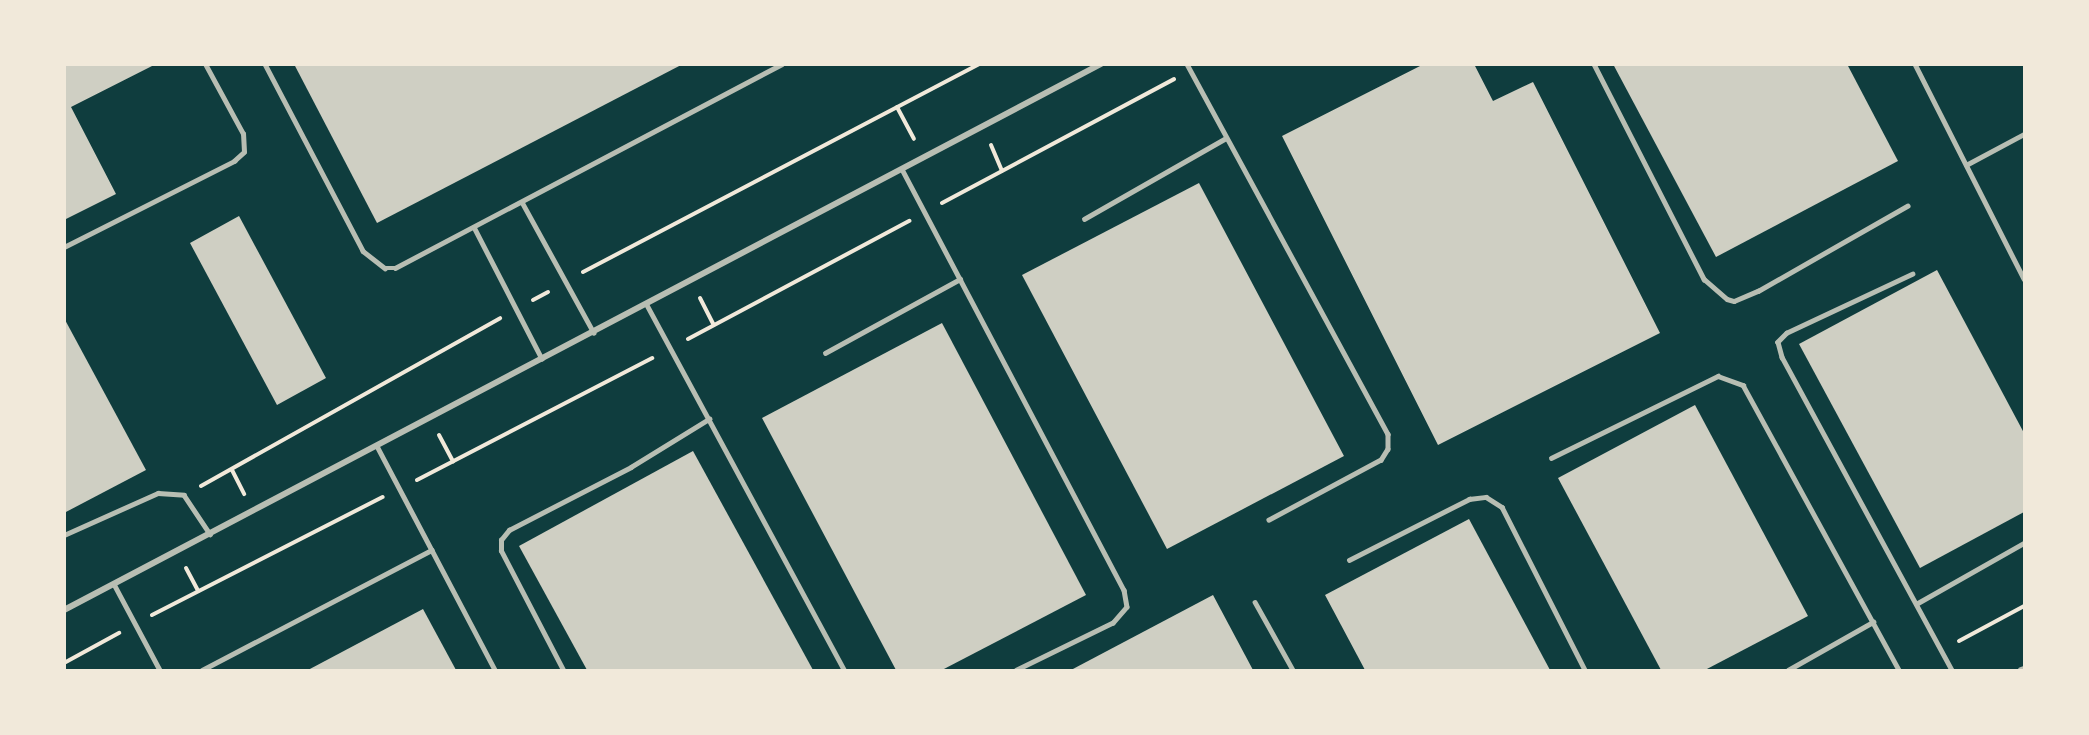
<!DOCTYPE html>
<html>
<head>
<meta charset="utf-8">
<style>
  body { margin:0 }
  #map { position:relative; width:2089px; height:735px; overflow:hidden; background:#0f3d3e; font-family:Rubik,sans-serif }
  div>[style] { position:absolute }
  [style*='--x'] { left:calc(var(--x)*1px); top:calc(var(--y)*1px); width:calc(var(--w)*1px); rotate:calc(var(--a)*1deg) }
  .building>* { inset:0; background:#cfcfc3 }
  .path>* { height:4px; margin:-2px; padding:0 2px; transform-origin:2px; border-radius:2px; background:#f1e9da }
  .service>* { height:4.5px; margin:-2.25px; padding:0 2.25px; transform-origin:2.25px; border-radius:2.25px; background:#b8beb3 }
  .minor>* { height:6px; margin:-3px; padding:0 3px; transform-origin:3px; border-radius:3px; background:#b8beb3 }
  span { translate:-50% -50%; white-space:nowrap; text-align:center; line-height:1.15; -webkit-text-stroke:5px #f1e9da; paint-order:stroke }
  .frame { position:absolute; inset:0; border:66px solid #f1e9da; pointer-events:none }
</style>
</head>
<body>
<div id="map">
  <div class="building">
    <i style="clip-path:polygon(64px 64px,156px 64px,71px 107px,116px 194px,64px 220px)"></i>
    <i style="clip-path:polygon(294px 64px,683px 64px,377px 223px)"></i>
    <i style="clip-path:polygon(1424px 64px,1474px 64px,1493px 101px,1533px 82px,1660px 333px,1438px 445px,1282px 136px)"></i>
    <i style="clip-path:polygon(1613px 64px,1847px 64px,1898px 161px,1716px 257px)"></i>
    <i style="clip-path:polygon(1199px 183px,1344px 456px,1167px 549px,1022px 275px)"></i>
    <i style="clip-path:polygon(239px 216px,326px 378px,277px 405px,190px 243px)"></i>
    <i style="clip-path:polygon(1937px 270px,2024px 433px,2024px 512px,1920px 568px,1799px 344px)"></i>
    <i style="clip-path:polygon(64px 318px,146px 470px,64px 513px)"></i>
    <i style="clip-path:polygon(942px 323px,1086px 595px,942px 670px,896px 670px,762px 418px)"></i>
    <i style="clip-path:polygon(1695px 405px,1808px 616px,1705px 670px,1661px 670px,1558px 478px)"></i>
    <i style="clip-path:polygon(693px 451px,813px 670px,587px 670px,519px 546px)"></i>
    <i style="clip-path:polygon(1469px 519px,1550px 670px,1365px 670px,1325px 595px)"></i>
    <i style="clip-path:polygon(1213px 595px,1253px 670px,1071px 670px)"></i>
    <i style="clip-path:polygon(423px 609px,456px 670px,308px 670px)"></i>
  </div>
  <div class="path">
    <i style="--x:897;--y:107;--w:36;--a:62"></i>
    <i style="--x:991;--y:145;--w:28;--a:67"></i>
    <i style="--x:942;--y:203;--w:263;--a:-28.1"></i>
    <i style="--x:583;--y:272;--w:447;--a:-27.7"></i>
    <i style="--x:700;--y:298;--w:30;--a:63"></i>
    <i style="--x:533;--y:300;--w:17;--a:-28"></i>
    <i style="--x:688;--y:339;--w:251;--a:-28.1"></i>
    <i style="--x:439;--y:435;--w:30;--a:62"></i>
    <i style="--x:232;--y:470;--w:27;--a:63"></i>
    <i style="--x:417;--y:480;--w:265;--a:-27.4"></i>
    <i style="--x:201;--y:486;--w:343;--a:-29.3"></i>
    <i style="--x:186;--y:568;--w:26;--a:62"></i>
    <i style="--x:152;--y:615;--w:259;--a:-27.1"></i>
    <i style="--x:1959;--y:641;--w:74;--a:-28.3"></i>
    <i style="--x:64;--y:663;--w:63;--a:-28.6"></i>
  </div>
  <div class="service">
    <i style="--x:265;--y:64;--w:211;--a:62.3"></i>
    <i style="--x:363;--y:251;--w:28;--a:38"></i>
    <i style="--x:385;--y:268;--w:10;--a:0"></i>
    <i style="--x:395;--y:268;--w:437;--a:-27.8"></i>
    <i style="--x:1187;--y:64;--w:421;--a:61.5"></i>
    <i style="--x:1388;--y:434;--w:15;--a:90"></i>
    <i style="--x:1388;--y:449;--w:13;--a:122"></i>
    <i style="--x:1381;--y:460;--w:127;--a:151.8"></i>
    <i style="--x:1594;--y:64;--w:242;--a:62.9"></i>
    <i style="--x:1704;--y:279;--w:30;--a:41"></i>
    <i style="--x:1727;--y:299;--w:7;--a:16"></i>
    <i style="--x:1734;--y:301;--w:26;--a:-23"></i>
    <i style="--x:1758;--y:291;--w:172;--a:-29.7"></i>
    <i style="--x:1915;--y:64;--w:241;--a:63.1"></i>
    <i style="--x:1966;--y:165;--w:66;--a:-28.1"></i>
    <i style="--x:903;--y:171;--w:474;--a:62.2"></i>
    <i style="--x:1124;--y:590;--w:17;--a:80"></i>
    <i style="--x:1127;--y:607;--w:21;--a:131"></i>
    <i style="--x:1113;--y:623;--w:107;--a:153.9"></i>
    <i style="--x:522;--y:202;--w:149;--a:61.2"></i>
    <i style="--x:1084;--y:219;--w:163;--a:-29.7"></i>
    <i style="--x:474;--y:227;--w:148;--a:62.7"></i>
    <i style="--x:64;--y:247;--w:191;--a:-26.8"></i>
    <i style="--x:234;--y:161;--w:13;--a:-42"></i>
    <i style="--x:244;--y:152;--w:18;--a:-93"></i>
    <i style="--x:243;--y:134;--w:80;--a:-118.5"></i>
    <i style="--x:1913;--y:274;--w:139;--a:154.9"></i>
    <i style="--x:1787;--y:333;--w:13;--a:135"></i>
    <i style="--x:1778;--y:342;--w:16;--a:75"></i>
    <i style="--x:1782;--y:357;--w:356;--a:61.5"></i>
    <i style="--x:647;--y:305;--w:415;--a:61.6"></i>
    <i style="--x:825;--y:353;--w:154;--a:-28.7"></i>
    <i style="--x:377;--y:446;--w:253;--a:62.2"></i>
    <i style="--x:1551;--y:458;--w:186;--a:-26.2"></i>
    <i style="--x:1718;--y:376;--w:27;--a:20"></i>
    <i style="--x:1743;--y:385;--w:325;--a:61.3"></i>
    <i style="--x:64;--y:535;--w:103;--a:-24.1"></i>
    <i style="--x:158;--y:493;--w:26;--a:4"></i>
    <i style="--x:184;--y:495;--w:47;--a:56.3"></i>
    <i style="--x:1349;--y:560;--w:135;--a:-26.9"></i>
    <i style="--x:1469;--y:499;--w:17;--a:-7"></i>
    <i style="--x:1486;--y:497;--w:19;--a:32"></i>
    <i style="--x:1502;--y:507;--w:183;--a:63"></i>
    <i style="--x:114;--y:584;--w:98;--a:61.9"></i>
    <i style="--x:1255;--y:602;--w:78;--a:60.8"></i>
    <i style="--x:1916;--y:604;--w:124;--a:-29.5"></i>
    <i style="--x:202;--y:670;--w:259;--a:-27.6"></i>
    <i style="--x:563;--y:670;--w:134;--a:-117.5"></i>
    <i style="--x:501;--y:551;--w:11;--a:-90"></i>
    <i style="--x:501;--y:540;--w:13;--a:-51"></i>
    <i style="--x:509;--y:530;--w:137;--a:-27.3"></i>
    <i style="--x:631;--y:467;--w:92;--a:-31.6"></i>
    <i style="--x:1788;--y:670;--w:98;--a:-29.5"></i>
  </div>
  <div class="minor">
    <i style="--x:64;--y:610;--w:1172;--a:-27.77"></i>
    <i style="--x:2021;--y:670;--w:3;--a:-18"></i>
  </div>
  <div class="frame"></div>
</div>
</body>
</html>
